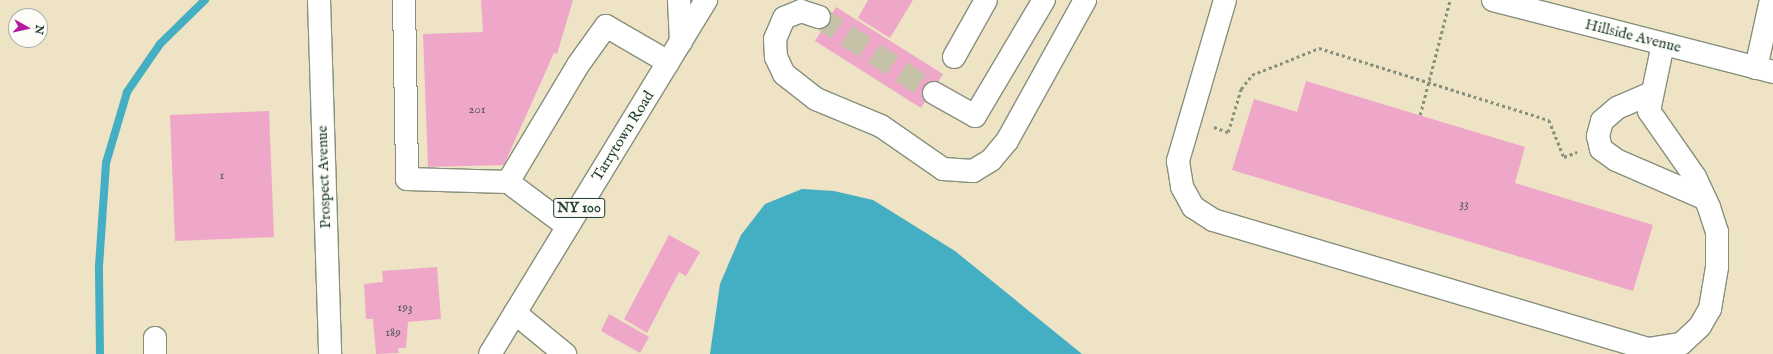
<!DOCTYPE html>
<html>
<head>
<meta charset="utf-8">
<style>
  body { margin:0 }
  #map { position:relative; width:1773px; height:354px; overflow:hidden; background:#eee3c4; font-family:"IM FELL English",serif }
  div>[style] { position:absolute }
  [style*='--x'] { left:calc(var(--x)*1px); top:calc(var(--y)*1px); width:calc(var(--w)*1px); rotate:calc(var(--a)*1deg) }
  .water>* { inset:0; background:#44aec2 }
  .stream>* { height:8px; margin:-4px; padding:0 4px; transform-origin:4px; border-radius:4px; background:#44aec2 }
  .building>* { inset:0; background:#eea7c9 }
  .minor-tunnel>* { height:22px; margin-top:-11px; transform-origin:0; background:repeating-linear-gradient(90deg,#c5c2a7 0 22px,transparent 0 33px) }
  .path>* { height:2.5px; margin-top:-1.25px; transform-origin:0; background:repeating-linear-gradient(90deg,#86907c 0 3px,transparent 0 6px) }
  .roads { filter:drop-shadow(1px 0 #86907c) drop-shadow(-1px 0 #86907c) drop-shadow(0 1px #86907c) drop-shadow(0 -1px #86907c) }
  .minor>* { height:22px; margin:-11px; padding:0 11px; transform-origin:11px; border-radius:11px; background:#fff }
  .major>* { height:22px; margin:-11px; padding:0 11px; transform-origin:11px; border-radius:11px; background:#fff }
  span { translate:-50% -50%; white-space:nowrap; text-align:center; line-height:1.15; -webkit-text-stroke:4px #fdfcf7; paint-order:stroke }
  .number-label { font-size:13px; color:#535859 }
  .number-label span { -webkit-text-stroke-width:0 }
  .shield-label span { padding:1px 3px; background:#fdfcf7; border:1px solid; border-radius:3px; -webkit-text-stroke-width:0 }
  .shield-label { font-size:14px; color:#1f3d34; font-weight:700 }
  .street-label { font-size:15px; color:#1f3d34 }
  .north { position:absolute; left:8px; top:8px; width:40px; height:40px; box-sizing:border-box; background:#fdfcf7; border:1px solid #a4b0a9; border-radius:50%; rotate:98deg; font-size:11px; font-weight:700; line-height:16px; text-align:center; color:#1f3d34 }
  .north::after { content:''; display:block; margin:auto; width:14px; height:18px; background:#b5179e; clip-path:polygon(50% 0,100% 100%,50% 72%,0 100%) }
</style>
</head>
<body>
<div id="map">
  <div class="water">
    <i style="clip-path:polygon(802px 189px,834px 191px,873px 200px,955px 251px,1082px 354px,710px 354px,720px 284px,741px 235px,765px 204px)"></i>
  </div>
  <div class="stream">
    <i style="--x:100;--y:354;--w:88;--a:-90.7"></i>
    <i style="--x:99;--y:266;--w:103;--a:-86.1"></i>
    <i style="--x:106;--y:163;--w:74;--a:-73.5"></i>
    <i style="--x:127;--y:92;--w:58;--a:-55.5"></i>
    <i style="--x:160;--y:44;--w:63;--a:-44.4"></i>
  </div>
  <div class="building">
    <i style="clip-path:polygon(481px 0,573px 0,557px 54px,554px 53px,504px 165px,428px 167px,423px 34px,483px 32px)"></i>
    <i style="clip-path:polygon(868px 0,913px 0,890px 38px,858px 18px)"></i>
    <i style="clip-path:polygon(836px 7px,943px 74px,921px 108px,815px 41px)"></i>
    <i style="clip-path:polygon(1306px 81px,1525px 147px,1515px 183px,1653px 225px,1633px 291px,1232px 170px,1254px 99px,1297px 112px)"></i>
    <i style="clip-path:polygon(269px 111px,274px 237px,175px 241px,170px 115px)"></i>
    <i style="clip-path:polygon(669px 235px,700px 252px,686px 276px,679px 272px,647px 333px,624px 319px)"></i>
    <i style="clip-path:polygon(437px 267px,441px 319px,408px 322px,406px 348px,398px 348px,399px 353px,376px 354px,373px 319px,366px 319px,364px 284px,383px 282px,382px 271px)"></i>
    <i style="clip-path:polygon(609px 314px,649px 337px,640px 353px,601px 331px)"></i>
  </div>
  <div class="minor-tunnel">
    <i style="--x:819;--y:17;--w:138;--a:33.5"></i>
  </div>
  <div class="path">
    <i style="--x:1420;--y:115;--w:119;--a:-75.4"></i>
    <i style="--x:1214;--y:127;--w:15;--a:20"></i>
    <i style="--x:1228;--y:132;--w:45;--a:-73.2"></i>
    <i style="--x:1241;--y:89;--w:18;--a:-52"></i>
    <i style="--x:1252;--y:75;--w:72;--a:-21.9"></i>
    <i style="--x:1319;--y:48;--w:241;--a:17.4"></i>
    <i style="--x:1549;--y:120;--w:40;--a:68"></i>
    <i style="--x:1564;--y:157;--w:14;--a:-21"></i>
  </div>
  <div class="roads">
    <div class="minor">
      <i style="--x:319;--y:0;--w:354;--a:88.2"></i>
      <i style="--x:404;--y:0;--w:179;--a:89"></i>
      <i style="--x:407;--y:179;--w:101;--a:1.7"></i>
      <i style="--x:679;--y:0;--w:42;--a:87.3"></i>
      <i style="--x:1225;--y:0;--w:168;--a:106.3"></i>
      <i style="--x:1178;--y:161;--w:26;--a:81"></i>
      <i style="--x:1182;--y:187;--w:23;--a:61"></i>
      <i style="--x:1193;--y:207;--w:24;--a:33"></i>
      <i style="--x:1213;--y:220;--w:454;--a:16.5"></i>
      <i style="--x:1648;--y:349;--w:33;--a:-9"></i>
      <i style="--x:1681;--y:344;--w:26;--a:-43"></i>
      <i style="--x:1700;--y:326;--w:20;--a:-60"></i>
      <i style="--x:1710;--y:309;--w:43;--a:-80.5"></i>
      <i style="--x:1717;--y:267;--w:35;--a:-90"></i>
      <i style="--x:1717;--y:232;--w:26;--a:-108"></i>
      <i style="--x:1709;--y:207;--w:33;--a:-115"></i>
      <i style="--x:1695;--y:177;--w:80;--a:-124.9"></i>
      <i style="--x:1649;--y:111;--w:68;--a:-78.2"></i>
      <i style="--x:819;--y:17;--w:19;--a:-162"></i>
      <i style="--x:801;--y:11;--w:18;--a:158"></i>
      <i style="--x:784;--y:18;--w:23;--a:113"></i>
      <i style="--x:775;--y:39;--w:18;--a:87"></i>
      <i style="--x:776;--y:57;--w:19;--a:65"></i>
      <i style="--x:784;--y:74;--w:41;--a:38"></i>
      <i style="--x:816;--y:99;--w:70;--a:22.6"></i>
      <i style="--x:881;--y:126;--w:75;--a:34.7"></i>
      <i style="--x:943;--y:169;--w:30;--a:4"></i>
      <i style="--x:973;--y:171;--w:21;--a:-31"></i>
      <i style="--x:991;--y:160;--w:25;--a:-50"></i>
      <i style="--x:1007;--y:141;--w:161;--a:-61"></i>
      <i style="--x:954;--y:57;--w:65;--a:-60.7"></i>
      <i style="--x:1756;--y:68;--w:70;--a:-77.6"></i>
      <i style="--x:934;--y:93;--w:47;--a:29.3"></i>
      <i style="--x:975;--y:116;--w:135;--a:-59.3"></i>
      <i style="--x:1652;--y:93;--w:38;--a:157"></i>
      <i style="--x:1617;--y:108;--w:20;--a:139"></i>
      <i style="--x:1602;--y:121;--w:16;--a:105"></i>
      <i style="--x:1598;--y:136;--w:13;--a:77"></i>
      <i style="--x:1601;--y:149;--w:19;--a:36"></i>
      <i style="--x:1616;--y:160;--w:96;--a:23.4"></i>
      <i style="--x:567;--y:226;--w:74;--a:-143.3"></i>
      <i style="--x:508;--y:182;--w:136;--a:-59.1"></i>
      <i style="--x:578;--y:65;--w:48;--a:-54.3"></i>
      <i style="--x:606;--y:26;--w:72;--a:30.1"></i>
      <i style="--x:515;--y:313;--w:65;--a:39.4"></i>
      <i style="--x:155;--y:338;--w:16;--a:90"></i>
    </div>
    <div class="major">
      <i style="--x:1493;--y:0;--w:289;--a:14.4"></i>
      <i style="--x:490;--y:354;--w:415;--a:-58.6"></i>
    </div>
  </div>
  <div class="number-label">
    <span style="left:477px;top:110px">201</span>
    <span style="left:222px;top:176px">1</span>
    <span style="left:1464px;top:204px">33</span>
    <span style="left:405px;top:308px">193</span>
    <span style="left:393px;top:333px">189</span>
  </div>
  <div class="shield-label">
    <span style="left:579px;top:208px">NY 100</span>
  </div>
  <div class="street-label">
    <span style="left:1633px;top:36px;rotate:14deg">Hillside Avenue</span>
    <span style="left:623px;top:136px;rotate:-58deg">Tarrytown Road</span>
    <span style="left:324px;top:177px;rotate:-92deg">Prospect Avenue</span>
  </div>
  <div class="north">N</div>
</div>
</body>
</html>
